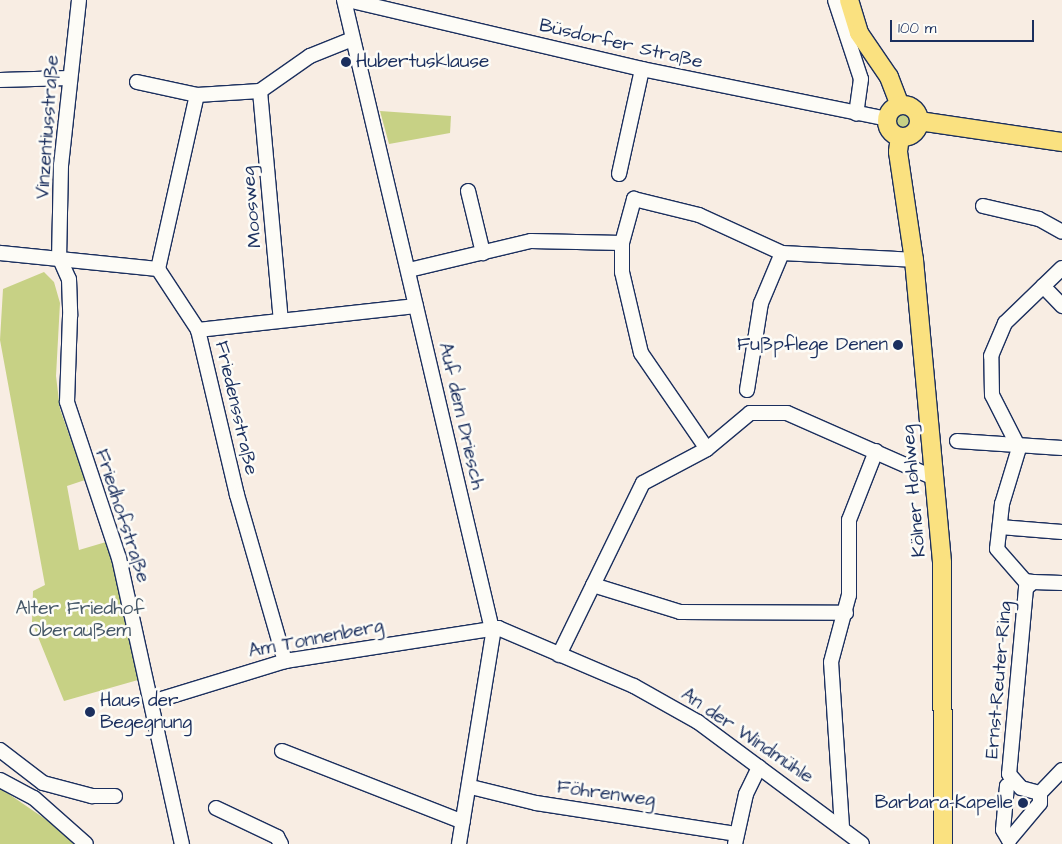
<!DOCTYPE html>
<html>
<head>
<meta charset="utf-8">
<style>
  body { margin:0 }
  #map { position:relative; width:1062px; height:844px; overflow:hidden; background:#f8ede3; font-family:"Architects Daughter",sans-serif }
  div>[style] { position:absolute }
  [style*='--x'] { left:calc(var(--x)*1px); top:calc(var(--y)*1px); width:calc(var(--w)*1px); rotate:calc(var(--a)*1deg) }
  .green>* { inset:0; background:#c7d185 }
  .round { border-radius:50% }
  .roads { filter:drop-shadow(1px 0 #1b2f5e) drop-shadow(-1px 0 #1b2f5e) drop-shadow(0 1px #1b2f5e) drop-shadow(0 -1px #1b2f5e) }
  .minor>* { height:14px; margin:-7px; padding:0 7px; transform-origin:7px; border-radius:7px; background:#fdfcf7 }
  .major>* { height:18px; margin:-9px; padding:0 9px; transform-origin:9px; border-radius:9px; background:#fae180 }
  .major>.ring { margin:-9px; padding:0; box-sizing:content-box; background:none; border:18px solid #fae180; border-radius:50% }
  .dots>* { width:14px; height:14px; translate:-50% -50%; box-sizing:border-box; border:2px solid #fdfcf7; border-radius:50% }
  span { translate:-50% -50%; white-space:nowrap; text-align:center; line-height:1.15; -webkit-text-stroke:5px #fdfcf7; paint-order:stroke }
  .street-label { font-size:19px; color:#1b2f5e }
  .poi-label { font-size:19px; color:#1b2f5e }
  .left { translate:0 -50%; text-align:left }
  .right { translate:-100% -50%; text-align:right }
  .park-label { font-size:19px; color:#465868 }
  .scale { position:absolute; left:890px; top:20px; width:144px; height:22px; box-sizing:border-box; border:2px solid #1b2f5e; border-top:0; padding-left:6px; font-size:15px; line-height:18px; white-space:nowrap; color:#1b2f5e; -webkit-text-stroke:4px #fdfcf7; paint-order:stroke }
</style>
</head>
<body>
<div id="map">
  <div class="green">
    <i style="clip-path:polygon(380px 111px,451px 116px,450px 133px,389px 144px)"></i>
    <i class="round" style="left:895px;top:113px;width:16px;height:16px"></i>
    <i style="clip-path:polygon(44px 272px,54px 282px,60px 303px,56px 376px,60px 409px,85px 480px,67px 486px,79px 550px,106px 542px,135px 645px,138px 680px,64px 701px,32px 622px,33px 591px,45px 585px,0 340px,3px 289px)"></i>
    <i style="clip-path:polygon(0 788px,54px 825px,76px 844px,0 844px)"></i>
  </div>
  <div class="roads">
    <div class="minor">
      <i style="--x:79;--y:0;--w:166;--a:96.2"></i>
      <i style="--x:61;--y:165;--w:92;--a:91.2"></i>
      <i style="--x:59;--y:257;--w:24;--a:66"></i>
      <i style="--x:69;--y:279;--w:37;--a:88"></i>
      <i style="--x:70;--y:316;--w:86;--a:92"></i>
      <i style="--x:67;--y:402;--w:164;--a:71.6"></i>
      <i style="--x:119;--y:558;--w:293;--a:77.6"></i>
      <i style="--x:344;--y:0;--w:651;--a:76.77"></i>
      <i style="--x:493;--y:634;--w:213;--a:99.2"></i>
      <i style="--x:348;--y:0;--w:302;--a:13.2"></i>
      <i style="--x:642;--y:69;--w:250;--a:11.5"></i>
      <i style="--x:835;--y:0;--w:83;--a:71.8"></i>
      <i style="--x:861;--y:79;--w:35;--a:98"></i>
      <i style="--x:0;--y:80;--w:69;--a:-1.7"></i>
      <i style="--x:137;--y:82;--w:61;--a:12.2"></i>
      <i style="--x:260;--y:91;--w:230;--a:84.8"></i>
      <i style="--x:619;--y:174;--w:107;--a:-77.6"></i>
      <i style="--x:468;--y:191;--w:64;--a:76.4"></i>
      <i style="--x:983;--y:206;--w:57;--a:13.1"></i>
      <i style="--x:1039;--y:219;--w:26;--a:29"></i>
      <i style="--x:622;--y:243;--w:29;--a:90"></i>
      <i style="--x:622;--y:272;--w:83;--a:76.8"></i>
      <i style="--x:641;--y:353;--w:116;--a:55.5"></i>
      <i style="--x:0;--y:253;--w:159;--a:5.8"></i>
      <i style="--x:158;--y:269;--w:73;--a:56.7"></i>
      <i style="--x:198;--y:330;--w:170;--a:76.7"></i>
      <i style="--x:237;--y:495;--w:173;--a:73.9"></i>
      <i style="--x:158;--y:269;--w:178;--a:-77.4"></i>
      <i style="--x:197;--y:95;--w:63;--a:-3.6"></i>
      <i style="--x:260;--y:91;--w:61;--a:-35"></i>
      <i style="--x:310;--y:56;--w:45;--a:-22"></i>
      <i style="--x:409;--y:270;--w:125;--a:-13.4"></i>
      <i style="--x:531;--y:241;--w:91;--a:1.3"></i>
      <i style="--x:622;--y:243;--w:46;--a:-74.7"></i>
      <i style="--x:634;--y:199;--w:67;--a:13.8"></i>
      <i style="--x:699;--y:215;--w:91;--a:24.6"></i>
      <i style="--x:782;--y:253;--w:132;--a:3"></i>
      <i style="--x:1043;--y:286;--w:28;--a:46"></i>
      <i style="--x:198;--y:330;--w:219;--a:-6.3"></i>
      <i style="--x:747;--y:390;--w:88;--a:-80.9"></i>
      <i style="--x:761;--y:303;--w:54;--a:-67.2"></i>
      <i style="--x:957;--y:441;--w:105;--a:3.8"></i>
      <i style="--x:1019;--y:448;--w:59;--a:-117"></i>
      <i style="--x:992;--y:395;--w:39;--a:-91"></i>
      <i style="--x:991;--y:356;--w:36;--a:-67"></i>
      <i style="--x:1005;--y:323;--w:79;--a:-44"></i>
      <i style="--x:1019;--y:448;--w:59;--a:106.9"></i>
      <i style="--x:1002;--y:504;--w:45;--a:96.3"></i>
      <i style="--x:997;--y:549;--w:43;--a:48.8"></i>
      <i style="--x:1025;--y:581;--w:8;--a:7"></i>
      <i style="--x:1000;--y:527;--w:62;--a:4.6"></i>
      <i style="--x:1062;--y:583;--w:29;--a:-178"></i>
      <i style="--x:1033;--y:582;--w:9;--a:139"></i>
      <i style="--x:1026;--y:588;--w:187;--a:95.2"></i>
      <i style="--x:1009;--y:774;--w:18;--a:49"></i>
      <i style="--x:1021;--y:788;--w:20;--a:15"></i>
      <i style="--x:1040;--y:793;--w:32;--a:-46"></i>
      <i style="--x:593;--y:585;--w:91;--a:17.2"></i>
      <i style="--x:680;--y:612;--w:166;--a:0.3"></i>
      <i style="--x:559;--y:655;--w:191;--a:-64"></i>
      <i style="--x:643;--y:483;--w:72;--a:-28"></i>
      <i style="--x:707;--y:449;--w:56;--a:-39.9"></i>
      <i style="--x:750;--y:413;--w:37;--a:0"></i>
      <i style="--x:787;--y:413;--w:158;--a:23.8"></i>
      <i style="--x:152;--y:702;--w:139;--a:-17.1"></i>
      <i style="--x:285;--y:661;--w:216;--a:-8.8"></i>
      <i style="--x:498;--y:628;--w:148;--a:23.1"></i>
      <i style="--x:634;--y:686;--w:73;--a:29.4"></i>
      <i style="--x:698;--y:722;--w:204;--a:36.6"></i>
      <i style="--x:0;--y:750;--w:54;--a:37.5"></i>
      <i style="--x:43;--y:783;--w:51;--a:14.9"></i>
      <i style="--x:92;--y:796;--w:23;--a:0"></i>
      <i style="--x:282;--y:751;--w:194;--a:21.4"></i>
      <i style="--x:0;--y:780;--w:38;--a:28"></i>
      <i style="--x:34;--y:798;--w:69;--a:41.5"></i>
      <i style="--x:1013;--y:782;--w:7;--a:146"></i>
      <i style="--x:1007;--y:786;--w:44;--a:95.2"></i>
      <i style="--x:1003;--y:830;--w:12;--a:59"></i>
      <i style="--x:1009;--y:840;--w:48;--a:-50"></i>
      <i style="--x:1040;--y:803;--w:10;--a:-90"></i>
      <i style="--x:471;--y:787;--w:67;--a:13.8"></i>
      <i style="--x:536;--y:803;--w:202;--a:8.8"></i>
      <i style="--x:216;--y:808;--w:68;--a:25.4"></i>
      <i style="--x:277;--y:837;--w:8;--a:60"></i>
      <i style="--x:842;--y:827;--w:165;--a:-93.8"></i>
      <i style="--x:831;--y:662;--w:69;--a:-75"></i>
      <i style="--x:849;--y:595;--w:75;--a:-90"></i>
      <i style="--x:849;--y:520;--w:74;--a:-68.6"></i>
      <i style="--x:735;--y:844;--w:51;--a:-77.6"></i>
      <i style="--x:746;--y:794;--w:30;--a:-64"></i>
    </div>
    <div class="major">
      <i style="--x:849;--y:0;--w:34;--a:73"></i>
      <i style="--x:859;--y:33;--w:53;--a:55.7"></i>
      <i style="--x:889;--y:77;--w:30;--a:69"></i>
      <i class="ring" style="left:887px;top:105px;width:14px;height:14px"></i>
      <i style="--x:919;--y:121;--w:145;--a:8.4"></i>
      <i style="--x:900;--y:137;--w:15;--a:98"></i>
      <i style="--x:898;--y:152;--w:109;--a:81.6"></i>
      <i style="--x:914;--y:260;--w:304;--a:84.7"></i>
      <i style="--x:942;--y:563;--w:281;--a:89.8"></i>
    </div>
  </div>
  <div class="dots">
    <i style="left:346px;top:62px;background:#1b2f5e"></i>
    <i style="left:898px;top:345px;background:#1b2f5e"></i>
    <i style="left:90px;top:712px;background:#1b2f5e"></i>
    <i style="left:1023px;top:803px;background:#1b2f5e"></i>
  </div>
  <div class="street-label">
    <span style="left:621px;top:44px;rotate:13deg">Büsdorfer Straße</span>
    <span style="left:48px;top:127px;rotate:-86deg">Vinzentiusstraße</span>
    <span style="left:252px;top:207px;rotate:-95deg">Moosweg</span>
    <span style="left:236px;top:408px;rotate:77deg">Friedensstraße</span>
    <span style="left:461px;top:416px;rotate:77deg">Auf dem Driesch</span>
    <span style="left:914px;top:491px;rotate:-95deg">Kölner Hohlweg</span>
    <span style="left:122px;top:516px;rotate:72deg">Friedhofstraße</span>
    <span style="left:316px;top:639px;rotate:-11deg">Am Tonnenberg</span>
    <span style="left:999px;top:680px;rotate:-85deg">Ernst-Reuter-Ring</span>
    <span style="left:747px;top:736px;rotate:34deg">An der Windmühle</span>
    <span style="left:606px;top:794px;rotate:8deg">Föhrenweg</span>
  </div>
  <div class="poi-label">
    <span class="left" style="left:356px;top:62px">Hubertusklause</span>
    <span class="right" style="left:888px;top:345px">Fußpflege Denen</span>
    <span class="left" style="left:100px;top:712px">Haus der<br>Begegnung</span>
    <span class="right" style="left:1013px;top:803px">Barbara-Kapelle</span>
  </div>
  <div class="park-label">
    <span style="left:80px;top:620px">Alter Friedhof<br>Oberaußem</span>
  </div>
  <div class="scale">100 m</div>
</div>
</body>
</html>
